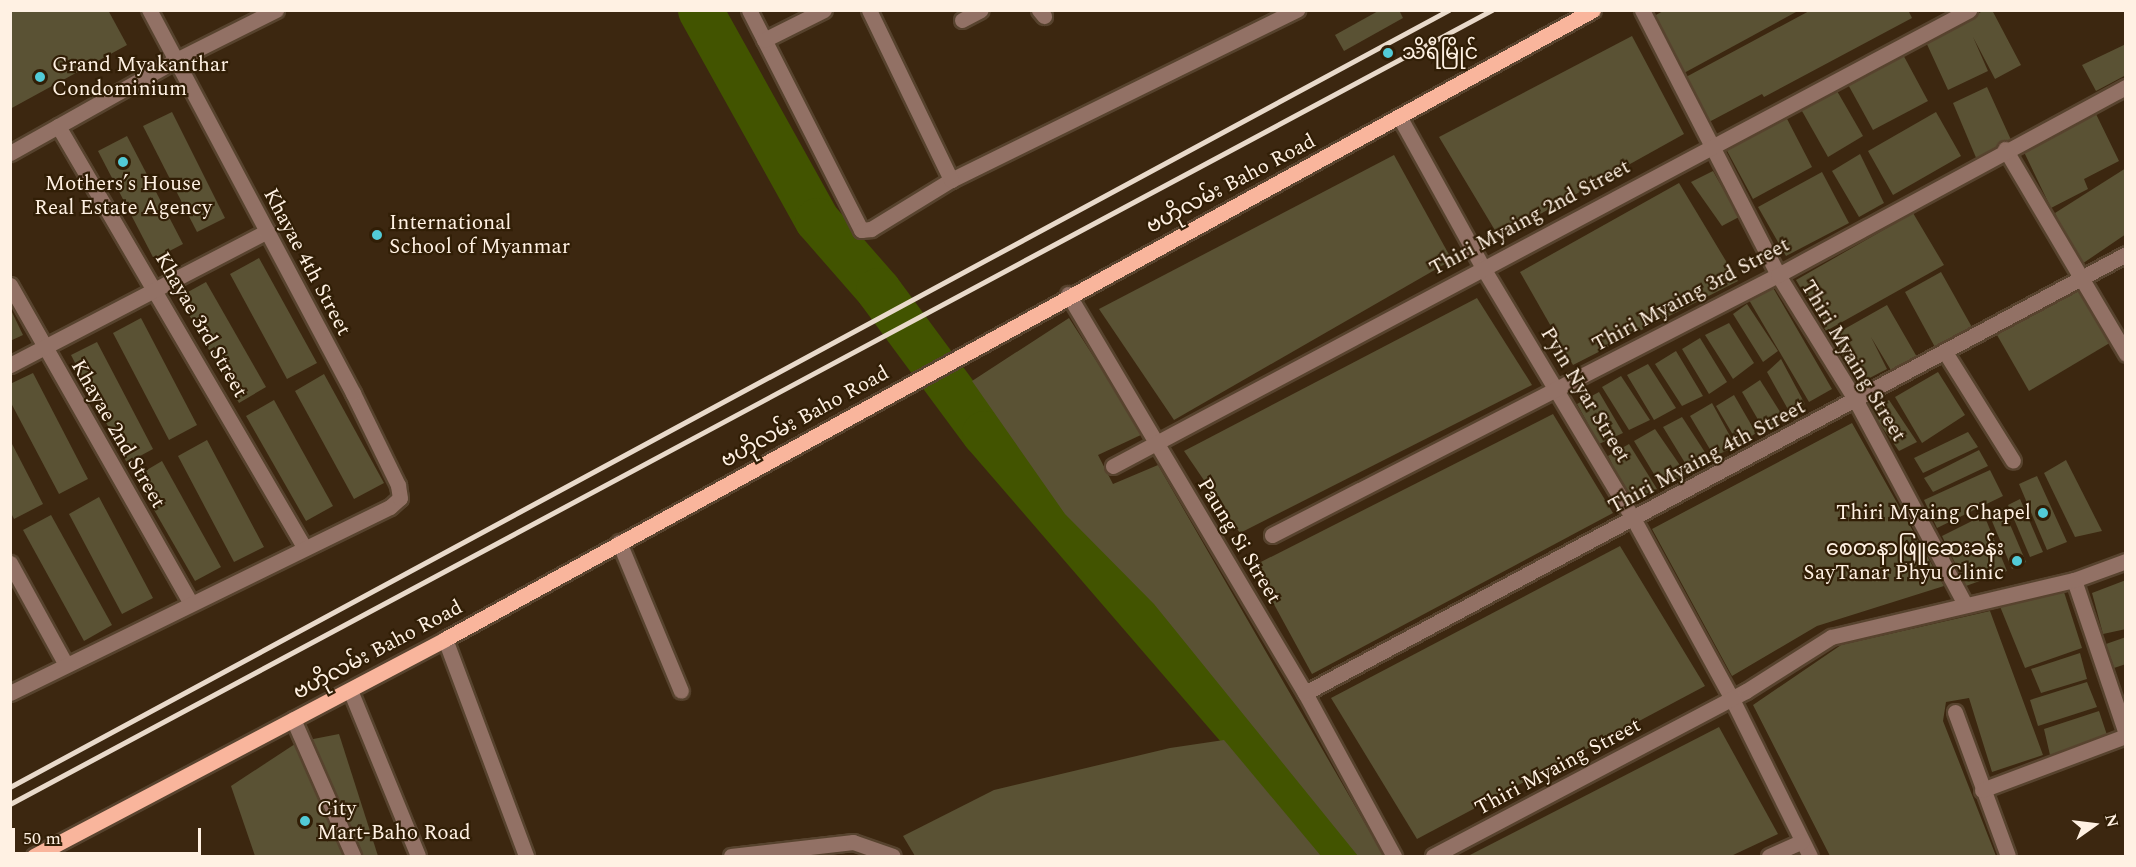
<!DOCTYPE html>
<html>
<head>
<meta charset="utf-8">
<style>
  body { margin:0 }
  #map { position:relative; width:2136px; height:867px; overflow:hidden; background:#3c2710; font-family:Spectral,"Noto Sans Myanmar",serif }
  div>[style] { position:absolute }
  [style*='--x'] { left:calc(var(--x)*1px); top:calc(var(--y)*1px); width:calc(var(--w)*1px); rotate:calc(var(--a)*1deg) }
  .river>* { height:45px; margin:-22.5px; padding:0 22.5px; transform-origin:22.5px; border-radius:22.5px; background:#425400 }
  .building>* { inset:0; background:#5a5234 }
  .roads { filter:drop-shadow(2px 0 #57432e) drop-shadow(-2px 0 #57432e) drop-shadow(0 2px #57432e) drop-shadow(0 -2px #57432e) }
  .minor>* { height:15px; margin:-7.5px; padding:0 7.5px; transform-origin:7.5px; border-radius:7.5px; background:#927165 }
  .major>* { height:15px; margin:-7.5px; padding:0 7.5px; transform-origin:7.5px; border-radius:7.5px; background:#f9b59c }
  .rail>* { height:4.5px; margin:-2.25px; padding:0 2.25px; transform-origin:2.25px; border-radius:2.25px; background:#e9dacb }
  .dots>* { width:16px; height:16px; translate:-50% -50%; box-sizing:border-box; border:3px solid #311e06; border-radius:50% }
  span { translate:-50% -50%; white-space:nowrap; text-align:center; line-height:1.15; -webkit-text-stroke:4.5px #311e06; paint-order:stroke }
  .poi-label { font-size:21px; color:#fff1e3 }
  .left { translate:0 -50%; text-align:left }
  .right { translate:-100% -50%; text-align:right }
  .street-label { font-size:21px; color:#fff1e3 }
  .frame { position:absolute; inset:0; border:12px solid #fff1e3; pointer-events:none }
  .north { position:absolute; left:2064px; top:795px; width:60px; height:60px; -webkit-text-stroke:4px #311e06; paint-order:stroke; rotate:76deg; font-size:16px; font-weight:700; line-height:24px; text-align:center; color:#fff1e3 }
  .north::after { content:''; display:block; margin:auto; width:21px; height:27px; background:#fff1e3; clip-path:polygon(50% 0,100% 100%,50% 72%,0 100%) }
  .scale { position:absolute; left:12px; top:828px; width:189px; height:27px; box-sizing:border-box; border:3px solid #fff1e3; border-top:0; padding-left:8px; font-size:18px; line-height:21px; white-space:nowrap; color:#fff1e3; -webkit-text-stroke:4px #311e06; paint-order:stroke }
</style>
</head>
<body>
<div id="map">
  <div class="river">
    <i style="--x:700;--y:10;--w:240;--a:60.9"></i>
    <i style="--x:817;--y:220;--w:93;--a:48.9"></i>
    <i style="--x:878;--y:290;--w:178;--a:53.5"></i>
    <i style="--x:984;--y:433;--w:559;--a:49.21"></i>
  </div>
  <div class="building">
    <i style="clip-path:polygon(10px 10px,108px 10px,127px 45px,10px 109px)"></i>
    <i style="clip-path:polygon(1380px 10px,1399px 10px,1403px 18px,1344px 51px,1335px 35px)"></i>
    <i style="clip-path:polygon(1665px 10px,1795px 10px,1796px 12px,1684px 73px,1654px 16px)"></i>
    <i style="clip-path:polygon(1811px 10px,1908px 10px,1912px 18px,1764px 97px,1762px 94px,1709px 122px,1686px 77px)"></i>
    <i style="clip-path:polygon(1985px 10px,1992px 10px,2021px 65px,1995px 79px,1973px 37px,1988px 71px,1948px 90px,1925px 40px)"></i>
    <i style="clip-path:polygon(1632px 36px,1684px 134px,1499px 237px,1439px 137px)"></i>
    <i style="clip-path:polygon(2126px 44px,2126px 75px,2096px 91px,2082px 65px)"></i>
    <i style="clip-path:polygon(1900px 49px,1928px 101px,1873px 130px,1845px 79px)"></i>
    <i style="clip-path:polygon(1833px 84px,1863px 136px,1828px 157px,1798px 104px)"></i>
    <i style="clip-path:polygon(1987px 87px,2012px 142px,1977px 160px,1953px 103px)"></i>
    <i style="clip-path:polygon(172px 112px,225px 218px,197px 232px,143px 126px)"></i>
    <i style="clip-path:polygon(1936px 112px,1961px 156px,1893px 195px,1868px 151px)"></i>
    <i style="clip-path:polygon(2096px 114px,2119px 161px,2084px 179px,2088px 189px,2051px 208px,2023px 150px)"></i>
    <i style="clip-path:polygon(1785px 115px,1812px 167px,1753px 199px,1725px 147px)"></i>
    <i style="clip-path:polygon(127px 136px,183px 244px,154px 259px,98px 151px)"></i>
    <i style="clip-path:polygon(1860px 154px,1884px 203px,1859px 217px,1832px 171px)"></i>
    <i style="clip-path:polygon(1394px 155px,1452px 260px,1174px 420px,1099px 309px)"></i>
    <i style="clip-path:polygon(2126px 168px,2126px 234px,2079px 266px,2055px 213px)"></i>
    <i style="clip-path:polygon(1713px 171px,1739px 217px,1722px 226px,1691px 182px)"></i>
    <i style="clip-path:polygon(1822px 172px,1849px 223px,1786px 256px,1758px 207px)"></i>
    <i style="clip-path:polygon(1679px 183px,1738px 281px,1573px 365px,1520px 272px)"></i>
    <i style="clip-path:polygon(1913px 213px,1944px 265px,1826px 331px,1796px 280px)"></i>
    <i style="clip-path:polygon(259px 258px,317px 363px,287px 379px,230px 274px)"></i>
    <i style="clip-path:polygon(1941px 272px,1973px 329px,1936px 349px,1905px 292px)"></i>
    <i style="clip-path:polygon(206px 282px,266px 387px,239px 403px,179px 297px)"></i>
    <i style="clip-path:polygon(1772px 286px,1832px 389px,1809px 402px,1749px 300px)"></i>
    <i style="clip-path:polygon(2078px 287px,2113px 341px,2029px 391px,1997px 335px)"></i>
    <i style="clip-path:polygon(1477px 298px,1532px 385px,1240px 533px,1184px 451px)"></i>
    <i style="clip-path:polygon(1747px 304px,1778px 351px,1763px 362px,1733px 314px)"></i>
    <i style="clip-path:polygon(1887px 305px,1917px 357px,1892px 372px,1871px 337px,1887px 369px,1858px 384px,1832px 336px)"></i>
    <i style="clip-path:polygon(10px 308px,23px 335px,10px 341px)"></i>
    <i style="clip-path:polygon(141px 318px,197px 425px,169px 440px,113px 333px)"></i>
    <i style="clip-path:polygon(1069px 318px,1143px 434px,1098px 455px,1113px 484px,1158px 465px,1384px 856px,1358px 856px,1154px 604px,1065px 514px,972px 381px)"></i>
    <i style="clip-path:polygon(1729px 323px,1754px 363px,1733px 379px,1705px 335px)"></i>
    <i style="clip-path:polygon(1700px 338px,1727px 382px,1709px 394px,1682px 349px)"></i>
    <i style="clip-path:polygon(97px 342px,153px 449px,127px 463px,71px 355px)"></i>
    <i style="clip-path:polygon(1676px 351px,1703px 396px,1682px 406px,1655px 364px)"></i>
    <i style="clip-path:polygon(1781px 359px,1805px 404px,1790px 413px,1767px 372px)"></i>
    <i style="clip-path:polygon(1648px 364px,1676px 408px,1654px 420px,1627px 375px)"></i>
    <i style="clip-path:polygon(1938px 372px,1965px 415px,1922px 443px,1895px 397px)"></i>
    <i style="clip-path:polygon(33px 373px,88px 479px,59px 494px,10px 401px,10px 384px)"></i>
    <i style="clip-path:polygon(324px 374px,384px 483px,354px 499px,295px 391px)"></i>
    <i style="clip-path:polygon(1621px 376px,1650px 420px,1629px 430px,1602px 387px)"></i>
    <i style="clip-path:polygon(1760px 380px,1784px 418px,1764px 430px,1742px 392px)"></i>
    <i style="clip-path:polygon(1599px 392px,1623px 433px,1599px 444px,1577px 404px)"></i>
    <i style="clip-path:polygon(1734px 395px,1756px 433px,1739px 445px,1716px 406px)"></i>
    <i style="clip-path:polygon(274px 400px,333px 506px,306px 521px,246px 416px)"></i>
    <i style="clip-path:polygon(1889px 400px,1917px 442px,1899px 451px,1870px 410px)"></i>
    <i style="clip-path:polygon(1712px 403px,1736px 447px,1714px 456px,1690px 416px)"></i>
    <i style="clip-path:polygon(1553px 414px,1613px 513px,1312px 674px,1253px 566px)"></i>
    <i style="clip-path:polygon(1682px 417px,1710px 460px,1690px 471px,1663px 427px)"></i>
    <i style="clip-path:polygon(1852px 423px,1944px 586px,1817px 626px,1732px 676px,1652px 529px)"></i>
    <i style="clip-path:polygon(1655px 429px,1686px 474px,1663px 489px,1634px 441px)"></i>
    <i style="clip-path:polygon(1968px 432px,1978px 447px,1923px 473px,1914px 458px)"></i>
    <i style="clip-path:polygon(10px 440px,43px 504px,14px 519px,10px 511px)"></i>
    <i style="clip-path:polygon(207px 440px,264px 547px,234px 562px,178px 456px)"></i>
    <i style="clip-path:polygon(1629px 444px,1657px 489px,1632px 503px,1608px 456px)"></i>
    <i style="clip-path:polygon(1979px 450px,1988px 466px,1933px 492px,1924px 478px)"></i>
    <i style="clip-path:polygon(2066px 460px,2102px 531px,2075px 537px,2044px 473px)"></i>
    <i style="clip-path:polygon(162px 461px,221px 567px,195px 581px,135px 477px)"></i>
    <i style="clip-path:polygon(1990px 470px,2003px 496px,1937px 528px,1924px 500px)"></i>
    <i style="clip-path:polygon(2037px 476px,2067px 542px,2047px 550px,2019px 484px)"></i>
    <i style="clip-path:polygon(99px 497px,153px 598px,122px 614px,69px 514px)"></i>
    <i style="clip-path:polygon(2020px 499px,2043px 552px,2030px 557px,2008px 505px)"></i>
    <i style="clip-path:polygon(2003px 508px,2026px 562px,2012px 569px,1989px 514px)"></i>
    <i style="clip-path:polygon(51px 515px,112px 625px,84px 641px,23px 530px)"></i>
    <i style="clip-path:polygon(1984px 515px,2007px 571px,1966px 586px,1942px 536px)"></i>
    <i style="clip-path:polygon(1620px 546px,1705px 686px,1417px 839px,1331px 698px)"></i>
    <i style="clip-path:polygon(2126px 580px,2126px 629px,2103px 634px,2092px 593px)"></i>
    <i style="clip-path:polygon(2064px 592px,2082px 648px,2025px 668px,1999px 604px)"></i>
    <i style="clip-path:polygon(1990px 611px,2043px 755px,1992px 772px,1969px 698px,1946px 702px,1943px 721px,1996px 856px,1830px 856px,1753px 705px,1841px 645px)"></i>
    <i style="clip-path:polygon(2126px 637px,2126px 664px,2114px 668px,2106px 644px)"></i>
    <i style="clip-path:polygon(2080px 653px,2087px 679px,2041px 693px,2031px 669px)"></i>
    <i style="clip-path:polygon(2087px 682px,2097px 707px,2038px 726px,2030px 700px)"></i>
    <i style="clip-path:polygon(2099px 711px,2107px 735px,2050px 755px,2044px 729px)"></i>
    <i style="clip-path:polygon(1719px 727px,1778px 834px,1731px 856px,1468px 856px)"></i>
    <i style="clip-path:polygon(339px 734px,378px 856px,255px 856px,231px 786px,298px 742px)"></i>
    <i style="clip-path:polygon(1224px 740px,1321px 856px,915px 856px,903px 836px,994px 790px,1170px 748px)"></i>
  </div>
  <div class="roads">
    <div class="minor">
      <i style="--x:749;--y:10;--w:247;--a:63"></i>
      <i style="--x:861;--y:230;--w:10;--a:-6"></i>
      <i style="--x:871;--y:229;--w:94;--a:-31.5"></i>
      <i style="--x:951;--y:180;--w:386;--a:-26.2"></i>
      <i style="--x:869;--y:10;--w:189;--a:64.2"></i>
      <i style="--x:1039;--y:10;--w:8;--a:50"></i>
      <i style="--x:1642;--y:10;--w:298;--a:62.8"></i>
      <i style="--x:1778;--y:275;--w:148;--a:58.2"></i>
      <i style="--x:1856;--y:401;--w:230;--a:61.8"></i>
      <i style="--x:962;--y:20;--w:21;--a:-28"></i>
      <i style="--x:764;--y:40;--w:67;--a:-26.6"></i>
      <i style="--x:1400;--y:118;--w:171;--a:61"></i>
      <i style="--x:1483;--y:268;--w:294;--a:59.1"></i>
      <i style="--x:1634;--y:520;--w:204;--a:61.3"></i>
      <i style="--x:1732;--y:699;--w:175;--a:63.6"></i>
      <i style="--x:58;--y:126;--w:488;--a:59.7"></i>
      <i style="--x:2005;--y:149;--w:238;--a:59.4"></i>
      <i style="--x:10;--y:153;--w:190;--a:-29.3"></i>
      <i style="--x:176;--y:60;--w:112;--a:-26.6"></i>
      <i style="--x:10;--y:285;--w:366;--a:60.4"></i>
      <i style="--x:1068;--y:294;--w:464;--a:59.3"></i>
      <i style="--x:1305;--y:693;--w:186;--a:61.4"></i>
      <i style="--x:1945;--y:352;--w:128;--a:58"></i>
      <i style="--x:10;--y:365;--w:290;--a:-27.5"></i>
      <i style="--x:1113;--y:466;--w:970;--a:-28.04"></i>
      <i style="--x:1272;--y:535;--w:569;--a:-27.2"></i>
      <i style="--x:1778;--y:275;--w:396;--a:-28.4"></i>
      <i style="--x:619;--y:542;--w:161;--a:67.4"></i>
      <i style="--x:10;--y:563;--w:116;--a:61.2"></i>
      <i style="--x:2074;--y:580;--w:163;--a:71.3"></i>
      <i style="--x:445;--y:639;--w:232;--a:69.5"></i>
      <i style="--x:350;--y:690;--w:179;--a:67.7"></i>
      <i style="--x:10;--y:693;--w:423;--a:-26.1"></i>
      <i style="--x:390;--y:507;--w:13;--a:-42"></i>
      <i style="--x:400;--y:498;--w:13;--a:-99"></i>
      <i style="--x:398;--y:485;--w:102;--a:-116.1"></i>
      <i style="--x:353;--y:393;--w:434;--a:-118"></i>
      <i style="--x:1305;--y:693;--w:931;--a:-28.13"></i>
      <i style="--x:1955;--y:712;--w:153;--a:69.8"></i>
      <i style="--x:293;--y:719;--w:150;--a:66.3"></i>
      <i style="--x:1982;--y:790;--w:154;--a:-20.6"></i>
      <i style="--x:731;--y:856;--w:123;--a:-6.5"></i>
      <i style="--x:853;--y:842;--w:42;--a:19.3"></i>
      <i style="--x:1433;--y:856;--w:354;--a:-27.8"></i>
      <i style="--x:1746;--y:691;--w:101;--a:-32.4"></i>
      <i style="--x:1831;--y:637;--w:250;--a:-13.2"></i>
      <i style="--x:2074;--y:580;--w:55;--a:-20.1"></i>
      <i style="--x:1769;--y:856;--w:36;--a:-24"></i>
    </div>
    <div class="major">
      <i style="--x:34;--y:856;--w:465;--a:-27.8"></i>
      <i style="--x:445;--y:639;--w:1309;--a:-28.72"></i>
    </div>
  </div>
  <div class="rail">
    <i style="--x:10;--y:787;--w:1635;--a:-28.37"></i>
    <i style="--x:10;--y:804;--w:1681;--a:-28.18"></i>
  </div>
  <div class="dots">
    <i style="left:1388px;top:53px;background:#52cbd7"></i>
    <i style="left:40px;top:77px;background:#52cbd7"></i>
    <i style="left:123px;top:162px;background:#52cbd7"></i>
    <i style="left:377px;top:235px;background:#52cbd7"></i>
    <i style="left:2043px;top:513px;background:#52cbd7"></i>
    <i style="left:2017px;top:561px;background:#52cbd7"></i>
    <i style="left:305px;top:821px;background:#52cbd7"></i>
  </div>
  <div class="poi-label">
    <span class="left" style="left:1402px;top:53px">သိရီမြိုင်</span>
    <span class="left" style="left:52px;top:77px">Grand Myakanthar<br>Condominium</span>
    <span style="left:123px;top:196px">Mothers’s House<br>Real Estate Agency</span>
    <span class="left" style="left:389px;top:235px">International<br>School of Myanmar</span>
    <span class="right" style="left:2031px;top:513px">Thiri Myaing Chapel</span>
    <span class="right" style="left:2004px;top:561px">စေတနာဖြူဆေးခန်း<br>SayTanar Phyu Clinic</span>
    <span class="left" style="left:317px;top:821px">City<br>Mart-Baho Road</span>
  </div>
  <div class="street-label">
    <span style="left:1231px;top:184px;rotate:-28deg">ဗဟိုလမ်း Baho Road</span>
    <span style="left:1530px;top:218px;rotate:-28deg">Thiri Myaing 2nd Street</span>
    <span style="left:307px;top:262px;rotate:62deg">Khayae 4th Street</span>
    <span style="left:1691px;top:295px;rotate:-28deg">Thiri Myaing 3rd Street</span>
    <span style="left:201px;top:325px;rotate:60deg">Khayae 3rd Street</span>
    <span style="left:1853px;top:361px;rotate:59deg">Thiri Myaing Street</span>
    <span style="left:1585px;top:395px;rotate:59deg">Pyin Nyar Street</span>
    <span style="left:805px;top:417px;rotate:-29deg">ဗဟိုလမ်း Baho Road</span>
    <span style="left:118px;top:434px;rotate:60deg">Khayae 2nd Street</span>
    <span style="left:1707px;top:457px;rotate:-28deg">Thiri Myaing 4th Street</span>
    <span style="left:1239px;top:541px;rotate:59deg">Paung Si Street</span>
    <span style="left:378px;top:650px;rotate:-28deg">ဗဟိုလမ်း Baho Road</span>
    <span style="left:1558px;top:767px;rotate:-28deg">Thiri Myaing Street</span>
  </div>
  <div class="frame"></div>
  <div class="north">N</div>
  <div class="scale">50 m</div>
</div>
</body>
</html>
